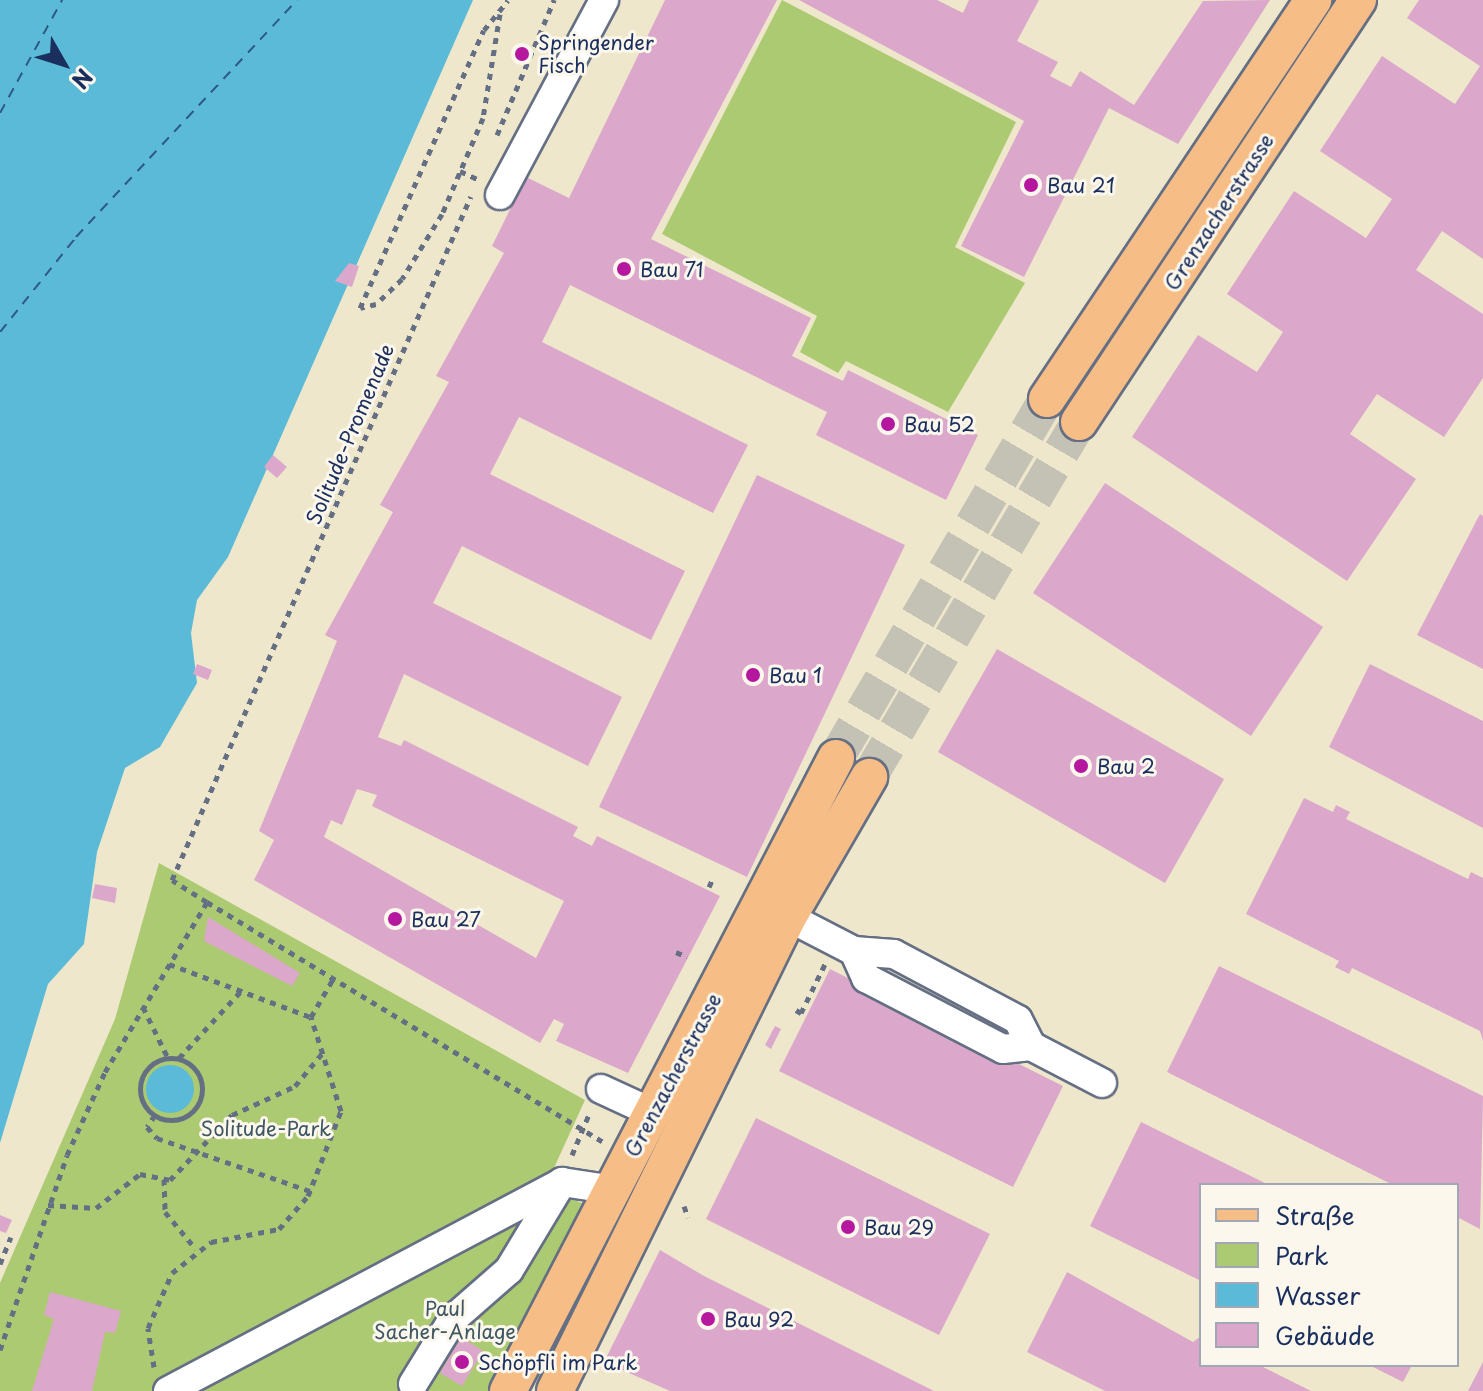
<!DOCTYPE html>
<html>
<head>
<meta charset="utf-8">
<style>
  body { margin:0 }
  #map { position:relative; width:1483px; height:1391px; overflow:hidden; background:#eee7cb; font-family:"Playpen Sans",sans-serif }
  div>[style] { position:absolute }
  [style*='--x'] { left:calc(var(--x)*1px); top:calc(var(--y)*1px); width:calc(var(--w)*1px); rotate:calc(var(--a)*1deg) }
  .green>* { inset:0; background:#acca71 }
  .water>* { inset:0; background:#5abad8 }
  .round { border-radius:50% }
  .ferry>* { height:2px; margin-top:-1px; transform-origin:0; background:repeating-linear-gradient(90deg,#2e5983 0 10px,transparent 0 18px) }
  .building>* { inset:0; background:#dba8cb }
  .major-tunnel>* { height:36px; margin-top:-18px; transform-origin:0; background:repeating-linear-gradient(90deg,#c4c2b5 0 36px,transparent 0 54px) }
  .path>* { height:5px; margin-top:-2.5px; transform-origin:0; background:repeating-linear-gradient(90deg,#656f84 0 6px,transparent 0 12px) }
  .path>.ring { margin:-2.5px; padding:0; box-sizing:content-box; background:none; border:5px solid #656f84; border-radius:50% }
  .roads { filter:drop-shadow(2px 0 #656f84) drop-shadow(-2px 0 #656f84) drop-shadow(0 2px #656f84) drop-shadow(0 -2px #656f84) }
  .minor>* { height:28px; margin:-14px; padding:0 14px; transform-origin:14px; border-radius:14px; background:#fff }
  .major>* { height:36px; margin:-18px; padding:0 18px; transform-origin:18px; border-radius:18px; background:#f6be86 }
  .dots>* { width:22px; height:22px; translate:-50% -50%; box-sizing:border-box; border:4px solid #fbf7ec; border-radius:50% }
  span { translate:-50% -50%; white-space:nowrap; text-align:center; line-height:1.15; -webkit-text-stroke:6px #fbf7ec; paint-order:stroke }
  .poi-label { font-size:20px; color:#1b2f5e }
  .left { translate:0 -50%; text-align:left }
  .street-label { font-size:20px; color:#1b2f5e }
  .park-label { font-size:20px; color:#3f5663 }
  .legend { position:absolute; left:1199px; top:1183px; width:260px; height:184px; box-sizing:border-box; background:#fbf7ec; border:2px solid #a1a7b3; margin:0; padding:10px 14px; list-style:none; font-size:24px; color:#1b2f5e }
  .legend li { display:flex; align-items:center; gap:16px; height:40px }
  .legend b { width:40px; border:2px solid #a1a7b3 }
  .north { position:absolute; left:24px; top:24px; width:80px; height:80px; -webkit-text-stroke:6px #fbf7ec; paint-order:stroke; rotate:129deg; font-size:22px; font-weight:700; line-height:32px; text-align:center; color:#1b2f5e }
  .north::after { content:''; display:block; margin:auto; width:28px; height:36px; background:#1b2f5e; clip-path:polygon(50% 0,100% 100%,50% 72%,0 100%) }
</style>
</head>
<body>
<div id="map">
  <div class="green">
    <i style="clip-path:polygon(782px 0,1016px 122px,955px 247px,1025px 283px,948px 412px,846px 361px,838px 373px,800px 352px,817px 316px,662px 234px)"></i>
    <i style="clip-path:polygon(159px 863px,585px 1100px,553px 1170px,567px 1197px,589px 1206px,488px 1391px,0 1391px,0 1283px,115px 1019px)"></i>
  </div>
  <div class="water">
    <i style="clip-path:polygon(0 0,473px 0,228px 557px,197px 600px,191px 633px,197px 683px,160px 747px,125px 768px,97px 852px,84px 944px,48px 984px,0 1143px)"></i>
    <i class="round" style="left:146px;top:1065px;width:48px;height:48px"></i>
  </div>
  <div class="ferry">
    <i style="--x:0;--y:113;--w:129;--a:-61.2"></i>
    <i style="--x:0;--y:332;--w:122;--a:-51.3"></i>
    <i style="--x:76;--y:237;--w:324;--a:-47"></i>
  </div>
  <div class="building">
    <i style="clip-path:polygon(evenodd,665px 0,777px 0,651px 239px,811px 318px,792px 356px,843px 381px,848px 370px,978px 435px,946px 500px,816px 435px,827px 412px,570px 285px,542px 342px,748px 445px,713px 513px,519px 417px,490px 474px,685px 571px,651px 640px,462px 546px,433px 603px,622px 697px,588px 766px,404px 674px,378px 737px,401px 746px,404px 740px,578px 827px,573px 836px,592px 846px,597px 836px,720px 896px,628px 1073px,556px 1041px,564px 1024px,554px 1019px,540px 1043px,254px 880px,274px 840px,259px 831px,337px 641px,325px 635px,393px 512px,380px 505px,449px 382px,436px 376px,504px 253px,492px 246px,526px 177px,569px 198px,665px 0,357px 789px,377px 795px,372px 806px,564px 901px,536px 958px,324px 837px,331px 820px,342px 825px,357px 789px)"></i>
    <i style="clip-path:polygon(799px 0,937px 0,963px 13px,969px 0,1039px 0,1017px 41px,1058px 62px,1050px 76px,1071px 87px,1080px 71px,1134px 105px,1203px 1px,1270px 0,1178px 144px,1109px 108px,1024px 277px,961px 246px,1024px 121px)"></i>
    <i style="clip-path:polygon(1419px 0,1483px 0,1483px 259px,1442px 231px,1416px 270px,1483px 314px,1483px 378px,1444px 437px,1377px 394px,1350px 434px,1416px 479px,1347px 581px,1132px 437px,1198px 335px,1257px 372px,1283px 332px,1227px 294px,1294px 191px,1366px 238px,1392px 199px,1320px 151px,1382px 56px,1455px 104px,1480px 66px,1407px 18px)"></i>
    <i style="clip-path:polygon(349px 263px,359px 266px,352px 287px,335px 281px)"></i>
    <i style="clip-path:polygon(273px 455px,287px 467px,277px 478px,264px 467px)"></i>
    <i style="clip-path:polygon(757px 475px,905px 545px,747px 877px,599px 807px)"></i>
    <i style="clip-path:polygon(1105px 483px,1323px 627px,1251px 736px,1033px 593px)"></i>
    <i style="clip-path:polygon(1480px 514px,1483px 516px,1483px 669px,1417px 635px)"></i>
    <i style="clip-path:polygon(997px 649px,1224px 779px,1165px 883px,938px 752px)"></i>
    <i style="clip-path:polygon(197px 664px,212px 670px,208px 680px,193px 674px)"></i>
    <i style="clip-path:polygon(1370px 664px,1483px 721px,1483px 828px,1329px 747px)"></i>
    <i style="clip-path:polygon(1304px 798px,1333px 812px,1336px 805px,1350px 812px,1346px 819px,1468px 879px,1471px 872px,1483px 878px,1483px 1041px,1480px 1031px,1352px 968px,1349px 974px,1335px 967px,1339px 961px,1246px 914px)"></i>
    <i style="clip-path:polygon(95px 884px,117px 888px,115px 903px,92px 898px)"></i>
    <i style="clip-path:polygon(208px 917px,300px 973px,292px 986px,204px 941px)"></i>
    <i style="clip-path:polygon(1219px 966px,1483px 1096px,1480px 1229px,1457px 1217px,1457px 1185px,1393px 1185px,1167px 1072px)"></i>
    <i style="clip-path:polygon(830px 969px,1063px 1086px,1013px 1187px,779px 1071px)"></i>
    <i style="clip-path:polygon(775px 1026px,781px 1029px,771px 1049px,765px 1045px)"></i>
    <i style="clip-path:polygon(756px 1118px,990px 1234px,939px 1335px,706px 1219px)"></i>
    <i style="clip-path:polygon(1141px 1122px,1269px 1185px,1201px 1185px,1201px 1281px,1090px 1226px)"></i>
    <i style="clip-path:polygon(0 1215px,12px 1220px,6px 1233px,0 1231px)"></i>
    <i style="clip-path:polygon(660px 1250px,704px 1276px,934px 1391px,670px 1391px,604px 1362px)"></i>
    <i style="clip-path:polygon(1067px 1272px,1193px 1342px,1201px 1336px,1201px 1365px,1259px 1365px,1311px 1391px,1105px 1391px,1027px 1352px)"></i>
    <i style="clip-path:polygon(50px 1292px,121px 1311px,115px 1333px,105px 1332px,92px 1391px,32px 1391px,54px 1319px,44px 1315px)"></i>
    <i style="clip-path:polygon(461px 1337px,483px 1351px,462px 1386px,440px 1373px)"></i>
    <i style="clip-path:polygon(1483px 1362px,1483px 1391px,1468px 1391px)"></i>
    <i style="clip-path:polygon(1369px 1365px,1412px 1365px,1403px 1382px)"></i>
  </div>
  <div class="major-tunnel">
    <i style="--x:836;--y:758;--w:416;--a:-59.6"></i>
    <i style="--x:869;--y:777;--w:412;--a:-59.4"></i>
  </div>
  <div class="path">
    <i style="--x:500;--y:14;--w:105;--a:99.3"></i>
    <i style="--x:483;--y:118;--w:104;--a:113.1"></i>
    <i style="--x:442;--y:214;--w:76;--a:121.6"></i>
    <i style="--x:402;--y:279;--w:36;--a:136"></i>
    <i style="--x:376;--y:304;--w:16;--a:166"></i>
    <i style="--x:360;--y:308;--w:304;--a:-66"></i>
    <i style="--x:484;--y:30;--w:38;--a:-51"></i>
    <i style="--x:497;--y:135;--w:147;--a:-67.1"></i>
    <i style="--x:460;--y:171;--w:19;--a:25"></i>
    <i style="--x:709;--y:887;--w:10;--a:-66"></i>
    <i style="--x:207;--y:902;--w:463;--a:31.2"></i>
    <i style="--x:676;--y:952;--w:12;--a:24"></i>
    <i style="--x:169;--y:964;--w:152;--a:20.5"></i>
    <i style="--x:143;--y:1007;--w:57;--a:63.9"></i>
    <i style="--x:796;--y:1010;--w:6;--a:31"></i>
    <i style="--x:801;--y:1013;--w:55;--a:-63.9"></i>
    <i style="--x:179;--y:1058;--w:91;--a:-47.2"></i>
    <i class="ring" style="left:140px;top:1058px;width:57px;height:57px"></i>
    <i style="--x:155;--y:1115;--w:14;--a:124"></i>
    <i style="--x:147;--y:1127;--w:15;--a:48"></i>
    <i style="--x:157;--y:1138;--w:162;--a:19.1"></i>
    <i style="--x:572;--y:1155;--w:47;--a:-67.3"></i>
    <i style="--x:164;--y:1179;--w:33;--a:88"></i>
    <i style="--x:165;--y:1212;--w:48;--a:50"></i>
    <i style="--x:48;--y:1205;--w:48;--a:3.6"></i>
    <i style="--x:96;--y:1208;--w:56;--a:-37.7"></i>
    <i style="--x:140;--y:1174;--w:31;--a:11"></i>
    <i style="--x:170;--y:1180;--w:90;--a:-46.4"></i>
    <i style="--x:232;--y:1115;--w:69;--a:-24.7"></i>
    <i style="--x:295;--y:1086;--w:47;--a:-50.2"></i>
    <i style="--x:684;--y:1206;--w:12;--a:70"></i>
    <i style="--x:0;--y:1264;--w:29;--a:-68"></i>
    <i style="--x:0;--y:1350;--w:206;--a:-71"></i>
    <i style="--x:67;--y:1155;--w:91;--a:-65.4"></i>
    <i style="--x:105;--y:1072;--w:198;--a:-59"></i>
    <i style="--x:207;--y:902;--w:41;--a:-147.8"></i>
    <i style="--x:172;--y:880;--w:746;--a:-66.39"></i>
    <i style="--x:154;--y:1367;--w:39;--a:-99"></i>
    <i style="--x:148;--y:1328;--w:60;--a:-66.4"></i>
    <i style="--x:172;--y:1273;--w:50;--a:-38.5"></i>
    <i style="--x:211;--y:1242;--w:69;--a:-10.8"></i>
    <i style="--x:279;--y:1229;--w:44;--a:-48.7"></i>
    <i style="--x:308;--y:1196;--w:91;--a:-68.8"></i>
    <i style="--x:341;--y:1111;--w:99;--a:-107.7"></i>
    <i style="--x:311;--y:1017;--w:44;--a:-59.9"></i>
  </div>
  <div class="roads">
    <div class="minor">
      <i style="--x:500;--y:195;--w:221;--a:-61.9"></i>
      <i style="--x:788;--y:917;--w:74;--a:27.3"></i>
      <i style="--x:854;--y:951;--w:40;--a:4.3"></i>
      <i style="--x:894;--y:954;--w:140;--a:28"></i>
      <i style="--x:1018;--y:1020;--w:29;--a:63"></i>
      <i style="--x:854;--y:951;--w:30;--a:66"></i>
      <i style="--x:866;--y:978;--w:154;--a:27.4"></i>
      <i style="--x:1003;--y:1049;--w:28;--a:-6"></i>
      <i style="--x:1031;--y:1046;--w:80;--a:27.5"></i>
      <i style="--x:601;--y:1089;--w:57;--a:24.8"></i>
      <i style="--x:413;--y:1384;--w:76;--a:-58.4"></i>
      <i style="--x:453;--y:1319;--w:74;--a:-41.2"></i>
      <i style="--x:509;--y:1270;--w:103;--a:-58.9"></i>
      <i style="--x:168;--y:1391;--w:446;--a:-27.9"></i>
      <i style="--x:562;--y:1182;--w:53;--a:8.7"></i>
    </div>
    <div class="major">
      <i style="--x:1047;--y:399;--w:480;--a:-56.3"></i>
      <i style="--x:1079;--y:422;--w:506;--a:-56.53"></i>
      <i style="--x:508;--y:1391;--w:713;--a:-62.61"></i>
      <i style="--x:555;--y:1391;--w:528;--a:-63.82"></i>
      <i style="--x:788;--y:917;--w:162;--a:-59.9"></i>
    </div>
  </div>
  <div class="dots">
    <i style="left:522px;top:54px;background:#b5179e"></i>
    <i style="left:1031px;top:185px;background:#b5179e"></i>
    <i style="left:624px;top:269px;background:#b5179e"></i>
    <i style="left:888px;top:424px;background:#b5179e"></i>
    <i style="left:753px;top:675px;background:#b5179e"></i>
    <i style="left:1081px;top:766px;background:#b5179e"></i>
    <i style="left:395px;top:919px;background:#b5179e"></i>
    <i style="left:848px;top:1227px;background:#b5179e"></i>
    <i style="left:708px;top:1319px;background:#b5179e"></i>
    <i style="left:462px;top:1362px;background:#b5179e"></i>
  </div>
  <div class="poi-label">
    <span class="left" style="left:538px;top:54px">Springender<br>Fisch</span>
    <span class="left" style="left:1047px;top:185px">Bau 21</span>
    <span class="left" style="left:640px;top:269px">Bau 71</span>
    <span class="left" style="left:904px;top:424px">Bau 52</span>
    <span class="left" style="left:769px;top:675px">Bau 1</span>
    <span class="left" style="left:1097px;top:766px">Bau 2</span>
    <span class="left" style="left:411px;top:919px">Bau 27</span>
    <span class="left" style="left:864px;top:1227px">Bau 29</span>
    <span class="left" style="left:724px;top:1319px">Bau 92</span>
    <span class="left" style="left:478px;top:1362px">Schöpfli im Park</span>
  </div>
  <div class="street-label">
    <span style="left:1219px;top:212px;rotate:-57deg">Grenzacherstrasse</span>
    <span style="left:350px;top:434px;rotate:-67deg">Solitude-Promenade</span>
    <span style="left:673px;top:1075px;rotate:-62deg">Grenzacherstrasse</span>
  </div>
  <div class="park-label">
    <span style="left:266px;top:1128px">Solitude-Park</span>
    <span style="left:445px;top:1320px">Paul<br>Sacher-Anlage</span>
  </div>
  <ul class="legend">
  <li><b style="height:10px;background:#f6be86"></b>Straße</li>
  <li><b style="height:22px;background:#acca71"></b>Park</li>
  <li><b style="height:22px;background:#5abad8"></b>Wasser</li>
  <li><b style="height:22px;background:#dba8cb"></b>Gebäude</li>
  </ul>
  <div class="north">N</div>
</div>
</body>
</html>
